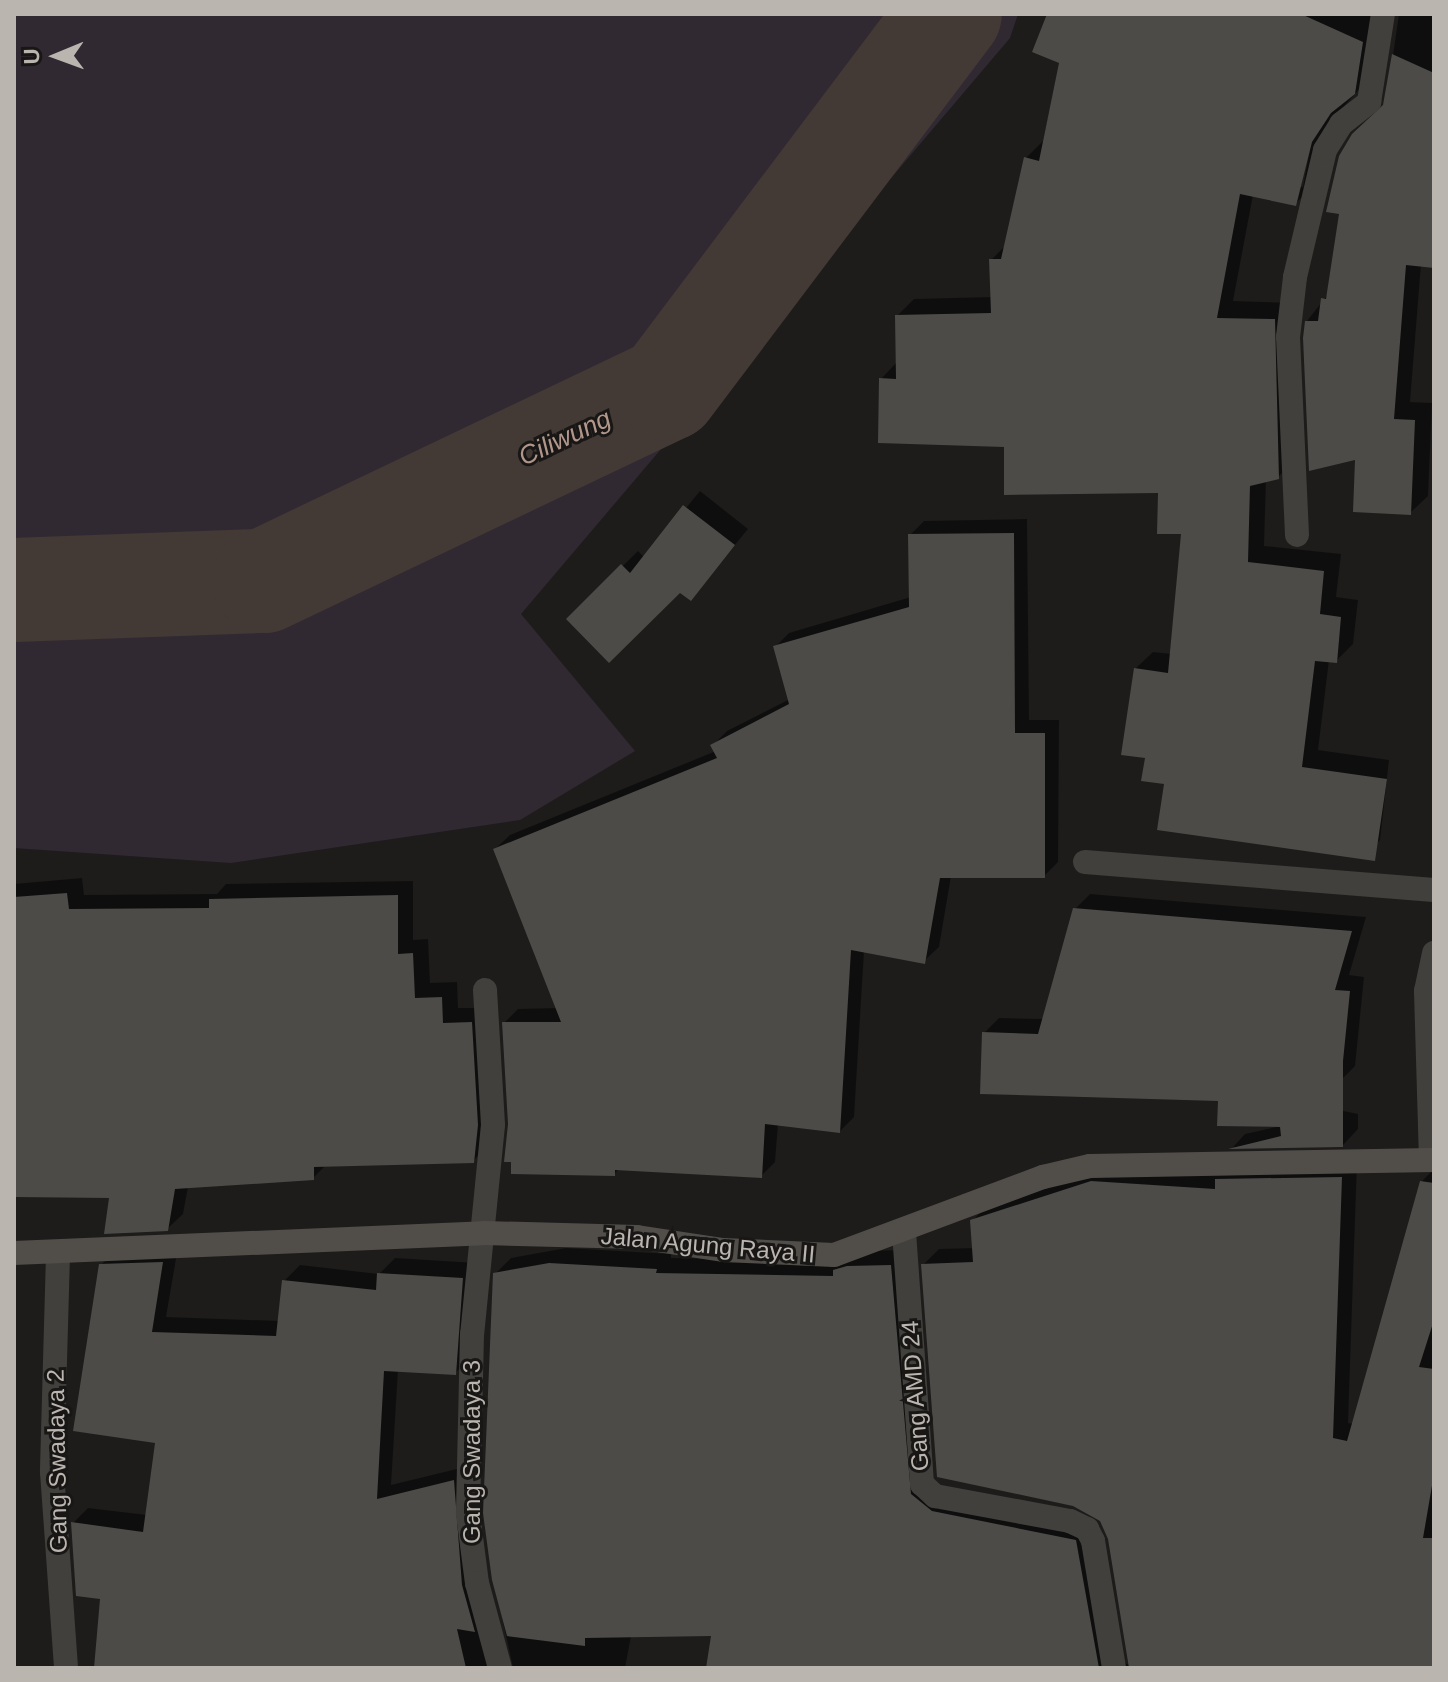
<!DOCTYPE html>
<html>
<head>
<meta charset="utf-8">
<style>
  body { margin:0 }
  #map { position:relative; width:1448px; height:1682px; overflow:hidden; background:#1d1c1b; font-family:Helvetica,sans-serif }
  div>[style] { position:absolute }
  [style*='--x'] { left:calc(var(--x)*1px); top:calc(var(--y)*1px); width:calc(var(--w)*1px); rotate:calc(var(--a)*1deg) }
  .green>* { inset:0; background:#312931 }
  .shadow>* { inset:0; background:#0007 }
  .river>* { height:104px; margin:-52px; padding:0 52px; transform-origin:52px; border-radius:52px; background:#433a36 }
  .building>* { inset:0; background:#4c4b48 }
  .street>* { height:24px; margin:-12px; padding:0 12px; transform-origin:12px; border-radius:12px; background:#41403c }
  .secondary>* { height:24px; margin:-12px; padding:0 12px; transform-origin:12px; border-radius:12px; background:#514e4a }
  span { translate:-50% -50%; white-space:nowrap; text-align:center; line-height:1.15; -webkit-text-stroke:6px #181716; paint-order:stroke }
  .street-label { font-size:24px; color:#bab5af }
  .water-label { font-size:26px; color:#b1968b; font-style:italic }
  .frame { position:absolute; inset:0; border:16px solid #bab5af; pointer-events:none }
  .north { position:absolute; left:16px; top:16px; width:80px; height:80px; -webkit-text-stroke:6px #181716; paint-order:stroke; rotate:269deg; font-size:22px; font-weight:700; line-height:32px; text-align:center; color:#bab5af }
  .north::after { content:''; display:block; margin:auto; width:28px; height:36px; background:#bab5af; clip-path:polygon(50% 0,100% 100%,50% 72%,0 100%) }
</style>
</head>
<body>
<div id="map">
  <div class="green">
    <i style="clip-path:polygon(14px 14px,1018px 14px,1010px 38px,521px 614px,635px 751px,520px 820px,231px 863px,14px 848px)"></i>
  </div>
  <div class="shadow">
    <i style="clip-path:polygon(evenodd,1049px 14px,1382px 14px,1372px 75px,1329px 123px,1313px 186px,1296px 203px,1253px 195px,1233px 301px,1291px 303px,1296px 460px,1278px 477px,1266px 480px,1264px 546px,1341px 554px,1336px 597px,1358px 600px,1353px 644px,1336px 661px,1329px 660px,1318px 750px,1389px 760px,1380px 840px,1363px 857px,1166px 782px,1147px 757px,1135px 669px,1153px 652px,1172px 654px,1183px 532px,1160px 491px,1006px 445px,881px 379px,897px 362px,897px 316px,914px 299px,992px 297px,991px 260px,1006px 245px,1026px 158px,1043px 141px,1061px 61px,1049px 14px,1313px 132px,1303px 187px,1299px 187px,1313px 132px)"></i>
    <i style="clip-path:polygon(1399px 14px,1434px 14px,1434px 266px,1421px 264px,1410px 402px,1432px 403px,1428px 496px,1410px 513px,1357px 457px,1307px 321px,1329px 293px,1386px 104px)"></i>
    <i style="clip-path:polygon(700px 491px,748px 529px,691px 598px,680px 590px,569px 619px,638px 551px,645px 558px)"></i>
    <i style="clip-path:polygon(1027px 519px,1029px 720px,1059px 720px,1058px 862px,1044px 876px,951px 876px,939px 947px,924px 961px,864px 951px,854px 1117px,840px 1131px,778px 1124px,775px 1162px,761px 1176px,620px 1168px,614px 1174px,510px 1124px,504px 1023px,518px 1009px,558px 1008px,495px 849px,510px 835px,716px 751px,713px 745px,727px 731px,790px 699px,775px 647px,789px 633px,911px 597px,910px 535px,924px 521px)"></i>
    <i style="clip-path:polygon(82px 878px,84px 895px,217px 894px,226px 884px,413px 881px,413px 940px,428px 939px,430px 983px,457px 982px,458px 1008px,487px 1008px,489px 1145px,473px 1161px,326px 1165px,313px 1178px,188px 1187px,183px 1214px,167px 1229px,112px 1196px,14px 1195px,14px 884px)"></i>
    <i style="clip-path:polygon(1090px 894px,1366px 917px,1349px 975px,1364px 977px,1355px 1066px,1340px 1081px,1334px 1109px,1358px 1114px,1358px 1129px,1343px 1145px,1233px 1147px,1245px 1134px,1276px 1127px,1220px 1099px,984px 1033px,999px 1018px,1044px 1019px,1075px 909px)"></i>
    <i style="clip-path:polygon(1357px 1162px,1348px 1423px,1354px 1424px,1423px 1180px,1434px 1169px,1434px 1668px,708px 1668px,714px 1634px,631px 1636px,625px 1668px,96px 1668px,102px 1597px,73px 1523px,88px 1508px,147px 1515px,157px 1442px,101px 1265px,117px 1249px,178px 1247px,166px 1317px,280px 1321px,284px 1281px,300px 1265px,379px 1274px,395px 1258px,477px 1263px,471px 1358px,455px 1373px,398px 1370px,391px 1485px,469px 1466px,501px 1656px,513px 1668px,494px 1580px,495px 1274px,511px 1258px,566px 1248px,671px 1254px,671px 1258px,845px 1261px,864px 1251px,906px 1250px,926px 1478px,948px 1496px,1091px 1525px,1114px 1655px,1131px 1667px,1110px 1538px,1101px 1520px,923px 1265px,939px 1249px,974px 1248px,972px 1221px,988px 1205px,1109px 1166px)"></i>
  </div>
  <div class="river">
    <i style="--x:14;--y:590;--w:250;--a:-2.1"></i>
    <i style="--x:264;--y:581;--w:446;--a:-25.5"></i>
    <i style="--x:667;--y:389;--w:470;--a:-53"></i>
  </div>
  <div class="building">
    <i style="clip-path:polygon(1047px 14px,1301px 14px,1363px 42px,1355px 94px,1331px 113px,1312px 142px,1296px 206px,1240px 194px,1217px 318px,1275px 319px,1279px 479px,1250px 486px,1248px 562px,1324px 571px,1320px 614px,1341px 617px,1337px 663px,1315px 661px,1302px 767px,1387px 779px,1375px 861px,1157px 830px,1164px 784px,1141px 781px,1145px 758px,1121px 755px,1134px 668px,1168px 673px,1181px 534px,1157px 534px,1158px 493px,1004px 495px,1004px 447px,878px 443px,879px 378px,896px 379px,895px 315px,991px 313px,989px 259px,1001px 259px,1024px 157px,1039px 161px,1059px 63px,1032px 52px)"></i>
    <i style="clip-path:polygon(1392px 54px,1434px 73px,1434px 268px,1406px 265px,1394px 419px,1415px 420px,1411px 515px,1353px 512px,1355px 460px,1309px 471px,1303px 338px,1305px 321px,1318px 321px,1321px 298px,1326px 299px,1339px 214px,1326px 212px,1339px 156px,1352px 134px,1383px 105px)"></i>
    <i style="clip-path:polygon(683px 505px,735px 545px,691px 601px,680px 593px,609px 663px,566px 619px,621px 564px,630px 573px)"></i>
    <i style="clip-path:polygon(1014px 533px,1015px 733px,1045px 733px,1045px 878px,940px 878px,925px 964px,851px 950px,840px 1133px,765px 1124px,762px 1178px,615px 1170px,615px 1176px,511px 1174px,511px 1162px,504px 1162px,508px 1124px,502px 1022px,561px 1022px,493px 849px,717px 758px,710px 745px,789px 704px,773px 646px,909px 607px,908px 534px)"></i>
    <i style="clip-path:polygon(67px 893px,69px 909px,209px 908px,209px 899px,398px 895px,398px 954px,413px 953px,415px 998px,442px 997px,443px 1023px,472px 1022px,478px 1125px,474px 1163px,314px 1167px,314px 1180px,175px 1189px,168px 1231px,104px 1234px,109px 1198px,14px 1197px,14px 897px)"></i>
    <i style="clip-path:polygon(1073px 908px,1352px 931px,1335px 990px,1350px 991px,1343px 1061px,1343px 1147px,1228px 1149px,1281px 1136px,1280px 1127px,1217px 1126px,1218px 1101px,980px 1094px,982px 1032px,1038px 1034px)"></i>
    <i style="clip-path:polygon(1342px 1177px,1333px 1438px,1347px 1441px,1420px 1181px,1434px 1183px,1434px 1320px,1419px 1367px,1434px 1369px,1434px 1474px,1423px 1538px,1434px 1538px,1434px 1668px,1129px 1668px,1108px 1539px,1100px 1521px,1073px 1506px,937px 1477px,921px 1264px,973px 1262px,970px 1220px,1091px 1181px,1215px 1189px,1215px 1179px)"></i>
    <i style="clip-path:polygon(163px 1262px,152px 1332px,276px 1336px,282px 1280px,376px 1290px,377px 1273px,463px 1278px,456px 1375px,384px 1371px,377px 1499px,454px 1480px,462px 1585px,475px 1632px,457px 1629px,466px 1668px,94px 1668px,100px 1599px,76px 1596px,71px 1522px,143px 1532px,155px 1443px,73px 1431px,99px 1264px)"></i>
    <i style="clip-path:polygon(549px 1263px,657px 1269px,656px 1273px,833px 1276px,833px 1270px,847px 1266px,891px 1265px,911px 1494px,932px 1511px,1076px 1540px,1099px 1668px,706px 1668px,711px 1636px,585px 1638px,585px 1646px,507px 1636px,492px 1580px,483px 1513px,493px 1273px)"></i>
  </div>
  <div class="street">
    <i style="--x:1297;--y:535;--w:198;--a:-92.6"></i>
    <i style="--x:1288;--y:337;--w:60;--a:-83.3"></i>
    <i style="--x:1295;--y:277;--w:130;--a:-76.7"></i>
    <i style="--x:1325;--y:150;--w:31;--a:-58"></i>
    <i style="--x:1341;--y:124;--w:36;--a:-38"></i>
    <i style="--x:1369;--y:102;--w:89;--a:-81"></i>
    <i style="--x:1085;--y:862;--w:350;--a:4.6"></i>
    <i style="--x:485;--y:990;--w:135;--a:86.6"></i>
    <i style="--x:493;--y:1125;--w:210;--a:95.7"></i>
    <i style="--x:472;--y:1334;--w:180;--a:91.3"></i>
    <i style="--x:468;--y:1514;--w:70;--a:82.6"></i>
    <i style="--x:477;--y:1583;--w:88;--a:74.9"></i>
    <i style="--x:1431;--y:1160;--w:169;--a:-91.7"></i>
    <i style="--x:1426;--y:991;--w:39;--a:-78"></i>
    <i style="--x:904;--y:1232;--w:253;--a:85.9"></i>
    <i style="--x:922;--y:1484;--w:18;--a:43"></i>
    <i style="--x:935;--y:1496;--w:137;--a:10.5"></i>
    <i style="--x:1070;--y:1521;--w:19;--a:25"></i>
    <i style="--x:1087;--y:1529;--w:13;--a:63"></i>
    <i style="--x:1093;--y:1541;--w:129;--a:80.6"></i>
    <i style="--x:58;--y:1254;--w:218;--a:91.6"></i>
    <i style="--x:52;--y:1472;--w:196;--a:85.9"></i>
  </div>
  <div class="secondary">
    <i style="--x:14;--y:1253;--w:470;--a:-2.4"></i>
    <i style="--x:484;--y:1233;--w:153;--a:1.5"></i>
    <i style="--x:637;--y:1237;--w:87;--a:8.6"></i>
    <i style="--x:723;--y:1250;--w:111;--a:2.6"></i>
    <i style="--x:834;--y:1255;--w:223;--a:-20.5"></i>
    <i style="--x:1043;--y:1177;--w:48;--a:-13.2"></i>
    <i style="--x:1090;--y:1166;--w:344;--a:-1"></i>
  </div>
  <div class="street-label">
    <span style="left:708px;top:1245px;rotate:5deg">Jalan Agung Raya II</span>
    <span style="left:915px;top:1396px;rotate:-94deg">Gang AMD 24</span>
    <span style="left:472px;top:1452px;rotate:-90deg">Gang Swadaya 3</span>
    <span style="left:57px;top:1461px;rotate:-91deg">Gang Swadaya 2</span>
  </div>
  <div class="water-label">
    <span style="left:565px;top:438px;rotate:-25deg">Ciliwung</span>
  </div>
  <div class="frame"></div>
  <div class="north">U</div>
</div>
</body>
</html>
